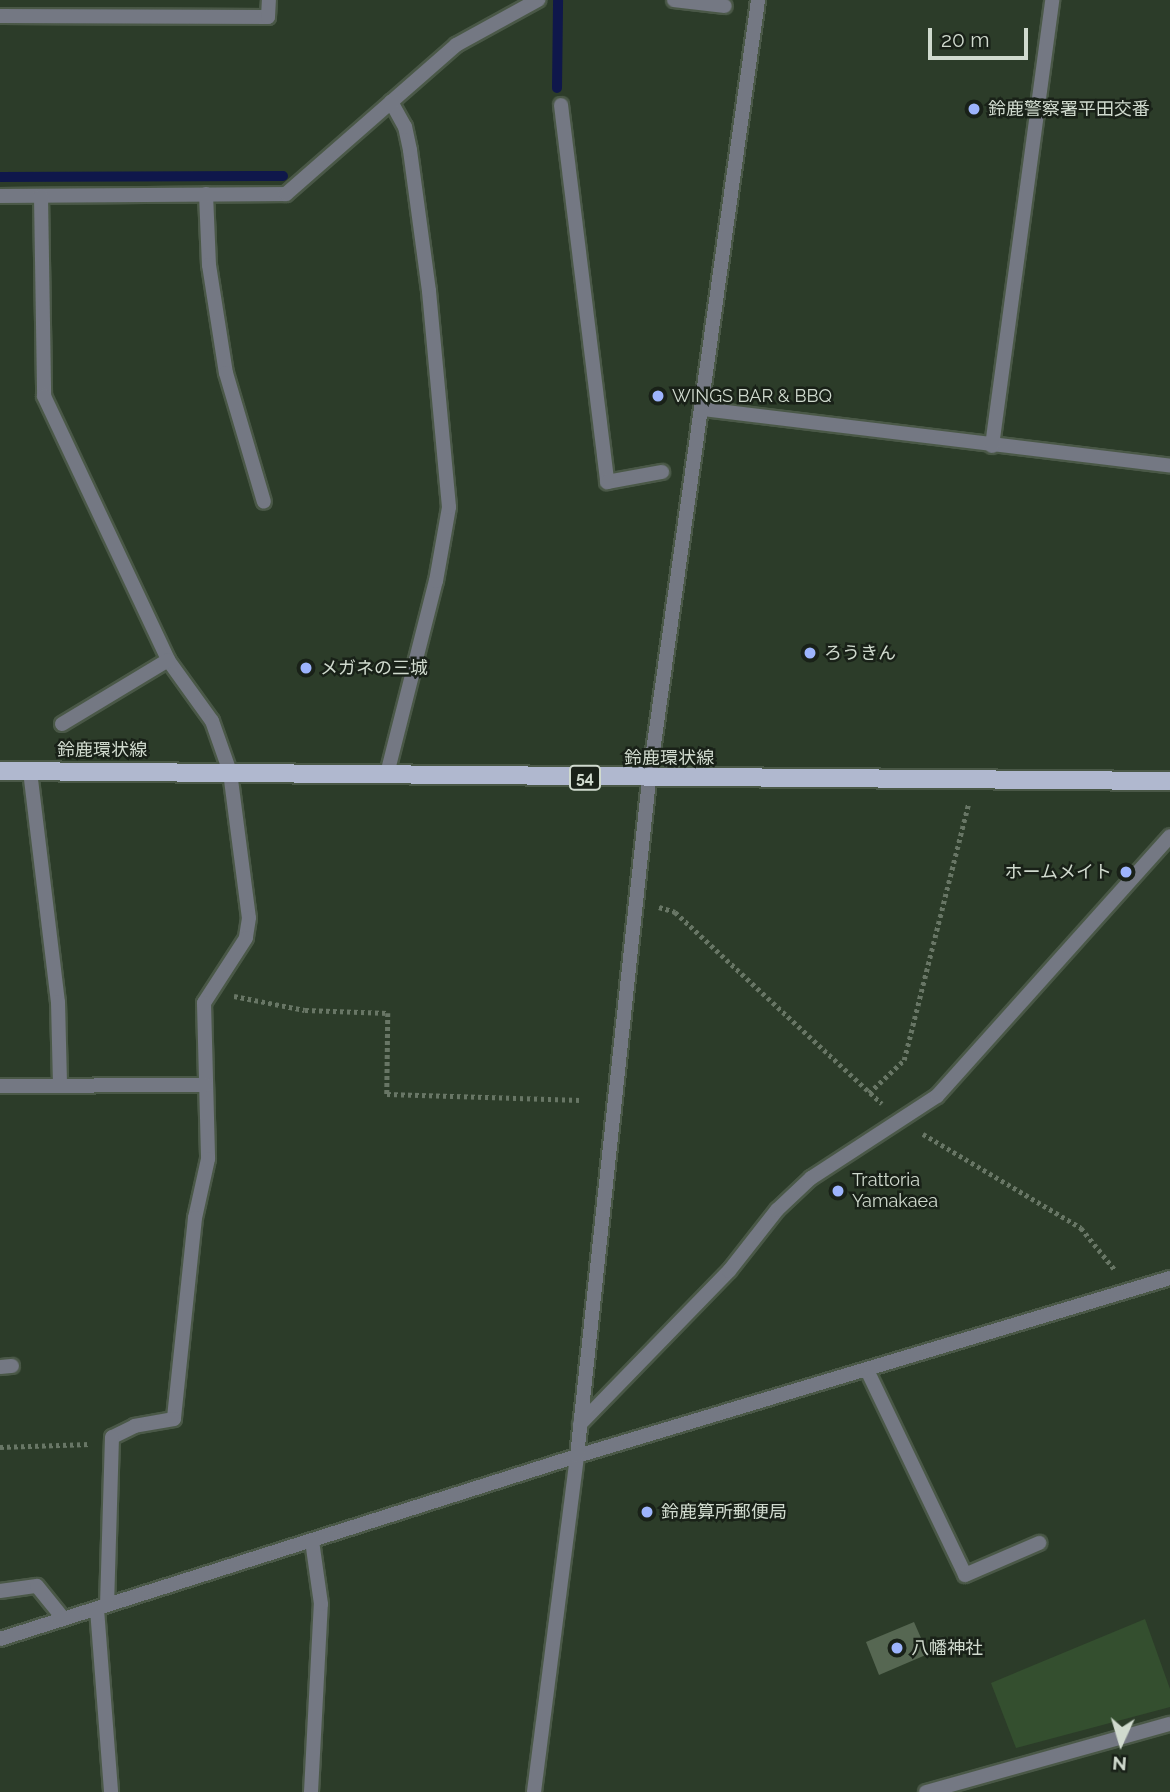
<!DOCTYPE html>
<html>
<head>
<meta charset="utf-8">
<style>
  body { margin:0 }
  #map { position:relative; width:1170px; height:1792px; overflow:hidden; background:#2c3c29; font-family:Raleway,"Noto Sans JP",sans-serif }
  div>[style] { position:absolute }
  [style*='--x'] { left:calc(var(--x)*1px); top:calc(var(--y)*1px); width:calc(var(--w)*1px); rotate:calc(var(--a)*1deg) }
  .green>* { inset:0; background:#344f2f }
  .stream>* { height:10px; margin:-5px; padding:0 5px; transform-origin:5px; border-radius:5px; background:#0f174b }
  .building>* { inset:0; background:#566752 }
  .path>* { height:4.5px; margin-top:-2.25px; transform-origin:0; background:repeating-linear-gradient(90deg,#687665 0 3.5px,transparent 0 7px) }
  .roads { filter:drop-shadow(2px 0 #4a5847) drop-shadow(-2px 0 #4a5847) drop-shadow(0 2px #4a5847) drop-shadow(0 -2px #4a5847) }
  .service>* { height:14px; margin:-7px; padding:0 7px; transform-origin:7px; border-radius:7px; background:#747883 }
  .minor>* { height:14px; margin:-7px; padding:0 7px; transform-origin:7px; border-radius:7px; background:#747883 }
  .tertiary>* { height:14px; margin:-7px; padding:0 7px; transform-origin:7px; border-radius:7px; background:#747883 }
  .primary>* { height:18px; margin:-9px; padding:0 9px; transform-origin:9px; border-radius:9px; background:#b0b8cf }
  .dots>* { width:19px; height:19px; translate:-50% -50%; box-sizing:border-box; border:4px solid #192118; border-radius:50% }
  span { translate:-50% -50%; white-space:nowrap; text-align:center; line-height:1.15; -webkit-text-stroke:5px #192118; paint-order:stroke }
  .shield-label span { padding:2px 5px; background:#192118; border:2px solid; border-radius:5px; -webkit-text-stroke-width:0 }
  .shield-label { font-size:16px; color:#d0dace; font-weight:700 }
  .poi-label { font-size:18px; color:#d0dace }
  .left { translate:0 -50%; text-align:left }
  .right { translate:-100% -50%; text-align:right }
  .street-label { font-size:18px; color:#d0dace }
  .north { position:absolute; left:1086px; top:1708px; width:70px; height:70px; -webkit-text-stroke:5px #192118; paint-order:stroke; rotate:184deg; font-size:19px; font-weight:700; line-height:28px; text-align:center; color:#d0dace }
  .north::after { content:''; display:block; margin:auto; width:24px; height:32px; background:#d0dace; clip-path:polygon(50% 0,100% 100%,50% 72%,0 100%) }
  .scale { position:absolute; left:928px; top:28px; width:100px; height:32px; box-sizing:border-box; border:4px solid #d0dace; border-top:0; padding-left:9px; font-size:21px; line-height:24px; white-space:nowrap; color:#d0dace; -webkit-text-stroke:5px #192118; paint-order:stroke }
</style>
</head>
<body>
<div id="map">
  <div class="green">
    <i style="clip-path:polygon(1145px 1619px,1170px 1689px,1170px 1707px,1016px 1748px,991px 1683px)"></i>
  </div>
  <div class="stream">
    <i style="--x:557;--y:88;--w:88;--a:-89.3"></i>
    <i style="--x:0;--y:177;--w:283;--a:-0.2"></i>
  </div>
  <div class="building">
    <i style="clip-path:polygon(914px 1622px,928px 1654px,879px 1675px,866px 1642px)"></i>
  </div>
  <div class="path">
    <i style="--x:659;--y:907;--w:17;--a:17"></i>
    <i style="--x:675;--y:912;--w:282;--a:42.8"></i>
    <i style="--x:234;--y:996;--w:72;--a:11.2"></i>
    <i style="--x:305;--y:1010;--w:83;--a:2.1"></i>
    <i style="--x:388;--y:1013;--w:81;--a:90.7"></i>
    <i style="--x:387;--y:1094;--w:194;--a:1.8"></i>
    <i style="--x:869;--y:1093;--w:48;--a:-43.3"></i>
    <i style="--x:904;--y:1060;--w:263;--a:-75.9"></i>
    <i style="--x:923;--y:1134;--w:184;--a:30.7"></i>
    <i style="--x:1081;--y:1228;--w:55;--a:50.9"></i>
    <i style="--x:0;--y:1447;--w:90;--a:-1.9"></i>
  </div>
  <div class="roads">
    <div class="service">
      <i style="--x:387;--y:774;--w:199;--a:-75.8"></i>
      <i style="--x:436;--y:581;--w:75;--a:-80"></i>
      <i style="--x:449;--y:507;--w:217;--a:-95.3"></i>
      <i style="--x:429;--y:291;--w:142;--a:-97.7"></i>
      <i style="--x:410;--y:150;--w:24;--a:-102"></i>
      <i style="--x:405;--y:127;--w:29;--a:-119"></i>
    </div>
    <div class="minor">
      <i style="--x:674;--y:0;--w:51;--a:6.7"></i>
      <i style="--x:0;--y:16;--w:268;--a:0.2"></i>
      <i style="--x:268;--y:17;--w:17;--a:-87"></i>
      <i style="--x:561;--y:105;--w:380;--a:83"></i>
      <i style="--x:607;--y:482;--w:56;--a:-10.3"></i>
      <i style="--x:206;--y:194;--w:71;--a:87.6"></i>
      <i style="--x:209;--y:265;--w:109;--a:81.1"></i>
      <i style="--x:226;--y:373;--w:134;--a:73.6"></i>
      <i style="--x:0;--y:196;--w:286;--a:-0.4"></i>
      <i style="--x:286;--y:194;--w:226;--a:-41.2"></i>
      <i style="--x:456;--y:45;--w:94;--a:-28.8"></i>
      <i style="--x:41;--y:196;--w:200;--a:89.1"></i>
      <i style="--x:44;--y:396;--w:292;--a:64.8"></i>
      <i style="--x:168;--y:660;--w:75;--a:54.2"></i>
      <i style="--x:212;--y:721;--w:54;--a:70.6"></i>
      <i style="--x:230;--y:772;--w:147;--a:82.6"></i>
      <i style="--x:249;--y:918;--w:20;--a:99"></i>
      <i style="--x:246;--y:938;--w:77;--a:122.9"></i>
      <i style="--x:204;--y:1003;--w:156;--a:88.5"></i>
      <i style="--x:208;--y:1159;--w:60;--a:102.4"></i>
      <i style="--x:195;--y:1218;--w:202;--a:96"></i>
      <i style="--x:174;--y:1419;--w:40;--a:170"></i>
      <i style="--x:135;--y:1426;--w:25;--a:154"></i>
      <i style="--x:112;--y:1437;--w:168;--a:91.7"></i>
      <i style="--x:702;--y:409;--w:471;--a:6.9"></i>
      <i style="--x:992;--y:446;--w:450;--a:-82.3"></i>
      <i style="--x:62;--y:724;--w:124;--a:-31.1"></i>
      <i style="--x:30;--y:771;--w:233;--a:83.1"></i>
      <i style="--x:58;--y:1002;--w:81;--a:88.6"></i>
      <i style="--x:0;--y:1086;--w:206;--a:-0.3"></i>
      <i style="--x:0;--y:1367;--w:12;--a:-5"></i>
      <i style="--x:867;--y:1370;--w:227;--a:64.4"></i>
      <i style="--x:965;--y:1575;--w:81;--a:-23.4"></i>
      <i style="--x:580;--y:1424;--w:214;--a:-45.8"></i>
      <i style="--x:729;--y:1271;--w:78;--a:-51.8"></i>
      <i style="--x:777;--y:1210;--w:47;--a:-43.3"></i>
      <i style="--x:811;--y:1178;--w:150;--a:-33.1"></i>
      <i style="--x:937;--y:1096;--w:349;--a:-48.1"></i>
      <i style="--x:0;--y:1591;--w:37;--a:-8"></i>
      <i style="--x:37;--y:1586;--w:41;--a:50.9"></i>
      <i style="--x:97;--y:1609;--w:184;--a:85.6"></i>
      <i style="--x:311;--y:1792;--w:188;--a:-87"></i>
      <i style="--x:321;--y:1604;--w:64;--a:-98.1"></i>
      <i style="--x:926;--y:1792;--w:253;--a:-15.6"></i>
    </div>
    <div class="tertiary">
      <i style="--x:0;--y:1639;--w:605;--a:-17.6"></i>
      <i style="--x:577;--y:1456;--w:619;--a:-16.71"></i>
      <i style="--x:534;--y:1792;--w:339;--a:-82.7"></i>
      <i style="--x:577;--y:1456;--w:680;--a:-83.92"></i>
      <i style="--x:649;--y:780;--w:788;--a:-82.04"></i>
    </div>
    <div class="primary">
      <i style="--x:0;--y:771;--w:1170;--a:0.49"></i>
    </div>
  </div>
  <div class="dots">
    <i style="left:974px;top:109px;background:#9db4fd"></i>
    <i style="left:658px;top:396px;background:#9db4fd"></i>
    <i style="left:810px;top:653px;background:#9db4fd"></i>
    <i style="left:306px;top:668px;background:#9db4fd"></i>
    <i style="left:1126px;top:872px;background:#9db4fd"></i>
    <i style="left:838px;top:1191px;background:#9db4fd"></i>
    <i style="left:647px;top:1512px;background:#9db4fd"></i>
    <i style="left:897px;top:1648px;background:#9db4fd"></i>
  </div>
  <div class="shield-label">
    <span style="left:585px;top:778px">54</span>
  </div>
  <div class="poi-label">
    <span class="left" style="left:988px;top:109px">鈴鹿警察署平田交番</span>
    <span class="left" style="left:672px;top:396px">WINGS BAR &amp; BBQ</span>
    <span class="left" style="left:824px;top:653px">ろうきん</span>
    <span class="left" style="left:320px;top:668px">メガネの三城</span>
    <span class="right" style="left:1112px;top:872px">ホームメイト</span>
    <span class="left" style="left:852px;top:1191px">Trattoria<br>Yamakaea</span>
    <span class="left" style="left:661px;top:1512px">鈴鹿算所郵便局</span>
    <span class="left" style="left:911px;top:1648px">八幡神社</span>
  </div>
  <div class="street-label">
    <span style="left:102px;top:750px">鈴鹿環状線</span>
    <span style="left:669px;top:758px">鈴鹿環状線</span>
  </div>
  <div class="north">N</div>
  <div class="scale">20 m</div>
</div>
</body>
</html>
